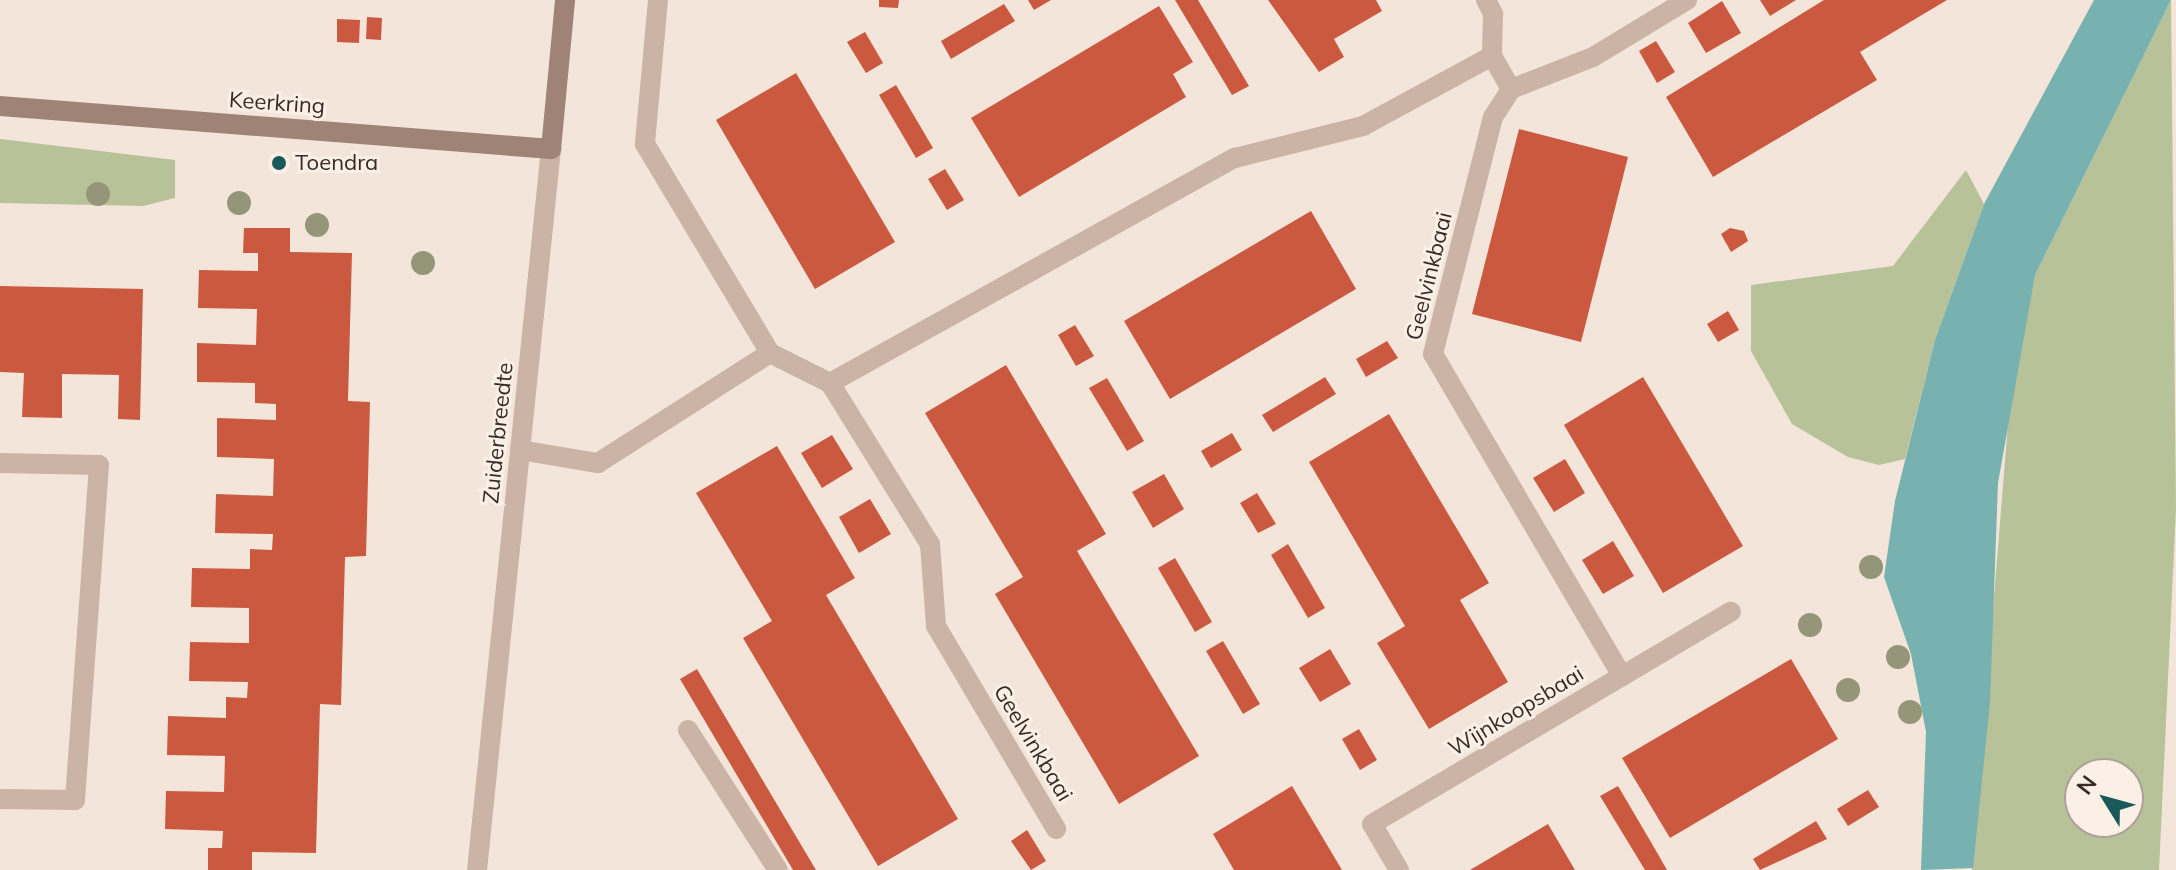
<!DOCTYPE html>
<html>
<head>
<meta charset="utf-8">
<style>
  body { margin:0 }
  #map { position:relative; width:2176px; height:870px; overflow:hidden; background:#f3e5da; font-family:Mulish,sans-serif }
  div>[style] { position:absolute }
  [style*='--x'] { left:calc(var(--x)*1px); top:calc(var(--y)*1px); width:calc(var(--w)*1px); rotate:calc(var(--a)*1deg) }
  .green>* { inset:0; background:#b7c299 }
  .water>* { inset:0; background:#77b1b0 }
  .building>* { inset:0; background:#cb593f }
  .street>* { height:20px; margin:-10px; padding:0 10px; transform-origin:10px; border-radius:10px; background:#cbb4a5 }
  .secondary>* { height:20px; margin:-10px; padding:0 10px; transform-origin:10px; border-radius:10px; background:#9f8376 }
  .trees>* { width:24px; height:24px; margin:-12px; border-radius:50%; background:#959679 }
  .dots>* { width:22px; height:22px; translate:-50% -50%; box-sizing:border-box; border:4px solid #faf0e6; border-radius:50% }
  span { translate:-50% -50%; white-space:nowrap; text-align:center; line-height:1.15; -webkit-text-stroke:6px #faf0e6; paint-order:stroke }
  .street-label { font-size:22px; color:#372b27 }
  .poi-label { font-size:22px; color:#372b27 }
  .left { translate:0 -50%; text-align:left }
  .north { position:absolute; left:2064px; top:758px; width:80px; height:80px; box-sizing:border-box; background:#faf0e6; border:2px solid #aca19a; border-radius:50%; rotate:307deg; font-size:22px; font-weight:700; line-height:32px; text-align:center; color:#372b27 }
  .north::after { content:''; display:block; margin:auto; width:28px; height:36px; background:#1a595a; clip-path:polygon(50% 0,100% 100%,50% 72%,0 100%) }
</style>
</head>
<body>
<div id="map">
  <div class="green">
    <i style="clip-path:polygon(evenodd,2171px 0,2176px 509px,2159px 870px,1972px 870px,2012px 374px,2035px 275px,2171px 0,2080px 774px,2128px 774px,2128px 822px,2080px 822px,2080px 774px)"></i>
    <i style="clip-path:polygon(0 139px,175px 160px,175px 198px,143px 206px,0 203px)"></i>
    <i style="clip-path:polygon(1966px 170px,1984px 204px,1935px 340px,1905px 459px,1879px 465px,1848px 457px,1792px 424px,1751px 351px,1751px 285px,1893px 266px)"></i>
  </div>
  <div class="water">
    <i style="clip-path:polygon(2094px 0,2171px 0,2035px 275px,1998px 483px,1990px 702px,1973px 868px,1921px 870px,1926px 732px,1911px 654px,1884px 577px,1895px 501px,1935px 340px,1984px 204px)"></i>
  </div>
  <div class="building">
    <i style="clip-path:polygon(879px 0,899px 0,898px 8px,879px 7px)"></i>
    <i style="clip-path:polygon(1028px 0,1051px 0,1034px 10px)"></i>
    <i style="clip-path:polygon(1175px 0,1198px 0,1249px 86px,1232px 95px)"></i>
    <i style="clip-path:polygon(1268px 0,1376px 0,1382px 11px,1334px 39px,1344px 57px,1319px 72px)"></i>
    <i style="clip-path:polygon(1760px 0,1796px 0,1770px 16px)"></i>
    <i style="clip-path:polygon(1824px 0,1947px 0,1860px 52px,1877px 80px,1713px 177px,1666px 97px)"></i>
    <i style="clip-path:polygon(1722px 1px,1741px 33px,1706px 53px,1688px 23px)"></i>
    <i style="clip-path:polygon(1004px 4px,1015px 21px,951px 59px,941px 41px)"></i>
    <i style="clip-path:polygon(1159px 6px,1193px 62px,1173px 74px,1186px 97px,1019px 197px,971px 118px)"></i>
    <i style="clip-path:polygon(367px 17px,382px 18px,381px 40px,366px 39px)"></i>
    <i style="clip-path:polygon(337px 19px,360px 20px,359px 43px,337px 42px)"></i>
    <i style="clip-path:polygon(865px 32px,883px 63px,866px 73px,847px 42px)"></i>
    <i style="clip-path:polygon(1656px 41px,1675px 72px,1657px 83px,1639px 51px)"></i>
    <i style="clip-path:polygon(796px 73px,895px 242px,815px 289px,716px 120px)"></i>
    <i style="clip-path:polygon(896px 85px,933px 148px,916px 158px,879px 95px)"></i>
    <i style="clip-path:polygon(1519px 129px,1628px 157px,1581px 342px,1472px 314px)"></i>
    <i style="clip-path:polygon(945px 169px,964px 200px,947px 210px,928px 179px)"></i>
    <i style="clip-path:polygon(1311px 211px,1356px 289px,1170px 399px,1124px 321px)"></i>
    <i style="clip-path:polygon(244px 228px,290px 228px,290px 252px,352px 253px,348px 401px,370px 402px,366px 556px,345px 557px,341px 705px,320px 704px,316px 853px,252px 852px,252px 870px,208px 870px,208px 848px,222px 848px,223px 831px,165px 829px,166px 791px,224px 792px,225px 756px,167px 755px,168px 716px,226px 718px,226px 697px,247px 698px,248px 682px,189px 681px,190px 642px,249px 643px,249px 608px,191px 607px,192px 568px,250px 569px,250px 549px,272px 550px,273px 534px,215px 533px,216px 494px,273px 496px,274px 459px,217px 457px,217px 418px,276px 420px,276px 404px,255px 403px,255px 383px,197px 382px,197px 343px,256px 345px,257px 309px,198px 308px,199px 270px,258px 271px,258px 253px,243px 253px)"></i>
    <i style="clip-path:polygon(1730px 228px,1744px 231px,1748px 241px,1731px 252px,1721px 234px)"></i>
    <i style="clip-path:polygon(0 286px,143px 289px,140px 420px,118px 419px,119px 375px,62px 374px,62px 418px,22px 417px,24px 373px,0 372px)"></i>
    <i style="clip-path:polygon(1728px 311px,1739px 330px,1718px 342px,1707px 324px)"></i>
    <i style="clip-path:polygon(1075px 325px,1094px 356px,1076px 366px,1058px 335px)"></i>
    <i style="clip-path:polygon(1387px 341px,1398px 358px,1366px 377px,1356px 359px)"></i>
    <i style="clip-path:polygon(1006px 365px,1106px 534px,1077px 551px,1199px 756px,1119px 804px,995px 594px,1023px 577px,925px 413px)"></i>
    <i style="clip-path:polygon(1325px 377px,1336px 394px,1273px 432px,1262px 415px)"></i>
    <i style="clip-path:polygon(1643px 377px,1743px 546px,1663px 593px,1564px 425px)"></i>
    <i style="clip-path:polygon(1107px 378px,1144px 441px,1127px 451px,1089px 388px)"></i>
    <i style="clip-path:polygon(1389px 414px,1489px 583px,1460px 600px,1508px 682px,1429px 729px,1377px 643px,1405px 626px,1309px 462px)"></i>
    <i style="clip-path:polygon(1232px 433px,1242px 450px,1211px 468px,1201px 451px)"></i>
    <i style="clip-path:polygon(832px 435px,853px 469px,822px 488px,801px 453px)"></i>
    <i style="clip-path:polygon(777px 446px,855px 578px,826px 595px,958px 819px,878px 866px,743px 638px,772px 621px,696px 493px)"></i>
    <i style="clip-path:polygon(1565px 459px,1585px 493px,1554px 512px,1533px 478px)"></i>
    <i style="clip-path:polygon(1164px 474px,1184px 509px,1153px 528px,1132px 492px)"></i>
    <i style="clip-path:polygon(1257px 493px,1276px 524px,1258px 533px,1240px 503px)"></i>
    <i style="clip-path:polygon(870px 499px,891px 534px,859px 553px,839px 517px)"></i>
    <i style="clip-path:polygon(1613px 541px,1634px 576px,1603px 594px,1582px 560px)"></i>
    <i style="clip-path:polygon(1288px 544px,1325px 608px,1308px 618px,1271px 555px)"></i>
    <i style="clip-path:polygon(1175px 558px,1212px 622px,1195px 632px,1158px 568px)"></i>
    <i style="clip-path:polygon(1223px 641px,1260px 704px,1243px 714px,1206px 651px)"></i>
    <i style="clip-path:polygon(1330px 649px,1351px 684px,1320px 702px,1299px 668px)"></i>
    <i style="clip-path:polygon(1791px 659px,1838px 739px,1670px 838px,1622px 758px)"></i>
    <i style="clip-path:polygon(697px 669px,772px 796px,816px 870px,793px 870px,680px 679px)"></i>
    <i style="clip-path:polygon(1359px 729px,1377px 760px,1360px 770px,1342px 739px)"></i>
    <i style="clip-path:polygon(1292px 786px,1342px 870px,1234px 870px,1213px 834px)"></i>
    <i style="clip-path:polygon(1618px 786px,1655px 849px,1667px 870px,1645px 870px,1600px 796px)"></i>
    <i style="clip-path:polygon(1868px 790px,1879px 807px,1848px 826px,1837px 809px)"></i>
    <i style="clip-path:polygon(1816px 821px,1827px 839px,1760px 870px,1753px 859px)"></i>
    <i style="clip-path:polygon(1548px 824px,1575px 870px,1470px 870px)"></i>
    <i style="clip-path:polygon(1027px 830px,1046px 861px,1031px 870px,1011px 841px)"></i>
  </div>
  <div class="street">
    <i style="--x:658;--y:0;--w:145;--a:95.2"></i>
    <i style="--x:645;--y:144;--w:244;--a:59.1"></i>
    <i style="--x:1486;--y:0;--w:16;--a:63"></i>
    <i style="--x:1493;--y:14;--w:42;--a:91.4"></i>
    <i style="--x:1492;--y:56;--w:38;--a:60"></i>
    <i style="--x:830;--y:383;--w:190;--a:58.2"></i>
    <i style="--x:930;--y:544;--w:82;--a:85.8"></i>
    <i style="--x:936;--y:626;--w:236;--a:59.4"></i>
    <i style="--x:520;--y:450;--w:79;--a:9.5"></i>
    <i style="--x:598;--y:463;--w:204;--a:-32.6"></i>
    <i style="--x:770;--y:353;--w:67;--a:26.6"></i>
    <i style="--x:830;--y:383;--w:463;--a:-29.1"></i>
    <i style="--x:1235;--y:158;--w:132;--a:-14"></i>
    <i style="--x:1363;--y:126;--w:147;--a:-28.5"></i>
    <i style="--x:0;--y:463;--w:99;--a:1.2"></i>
    <i style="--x:99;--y:465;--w:336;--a:94.1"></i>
    <i style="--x:75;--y:800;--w:75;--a:-179.2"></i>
    <i style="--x:1622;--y:676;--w:373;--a:-120.4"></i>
    <i style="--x:1433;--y:354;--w:244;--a:-75.8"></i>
    <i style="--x:1493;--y:117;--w:33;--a:-57"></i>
    <i style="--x:1511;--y:89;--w:88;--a:-21.3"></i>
    <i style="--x:1593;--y:57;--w:110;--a:-31.2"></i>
    <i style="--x:688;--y:730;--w:166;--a:57.3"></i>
    <i style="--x:477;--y:870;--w:725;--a:-84.14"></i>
    <i style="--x:1399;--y:870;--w:53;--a:-120.4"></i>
    <i style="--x:1372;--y:824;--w:417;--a:-30.6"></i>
  </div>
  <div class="secondary">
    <i style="--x:0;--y:106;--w:553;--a:4.46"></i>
    <i style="--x:551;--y:149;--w:150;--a:-84.6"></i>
  </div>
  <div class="trees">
    <i style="left:98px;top:194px"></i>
    <i style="left:239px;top:203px"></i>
    <i style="left:317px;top:225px"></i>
    <i style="left:423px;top:263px"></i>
    <i style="left:1871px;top:567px"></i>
    <i style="left:1810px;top:625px"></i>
    <i style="left:1898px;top:657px"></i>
    <i style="left:1848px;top:690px"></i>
    <i style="left:1910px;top:712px"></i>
  </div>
  <div class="dots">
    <i style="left:279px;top:163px;background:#1a595a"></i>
  </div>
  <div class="street-label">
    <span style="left:277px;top:103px;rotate:4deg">Keerkring</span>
    <span style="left:1429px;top:276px;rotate:-76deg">Geelvinkbaai</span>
    <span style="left:498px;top:433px;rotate:-84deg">Zuiderbreedte</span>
    <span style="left:1516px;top:711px;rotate:-31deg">Wijnkoopsbaai</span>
    <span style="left:1033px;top:743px;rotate:59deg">Geelvinkbaai</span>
  </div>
  <div class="poi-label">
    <span class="left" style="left:295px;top:163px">Toendra</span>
  </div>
  <div class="north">N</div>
</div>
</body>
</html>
